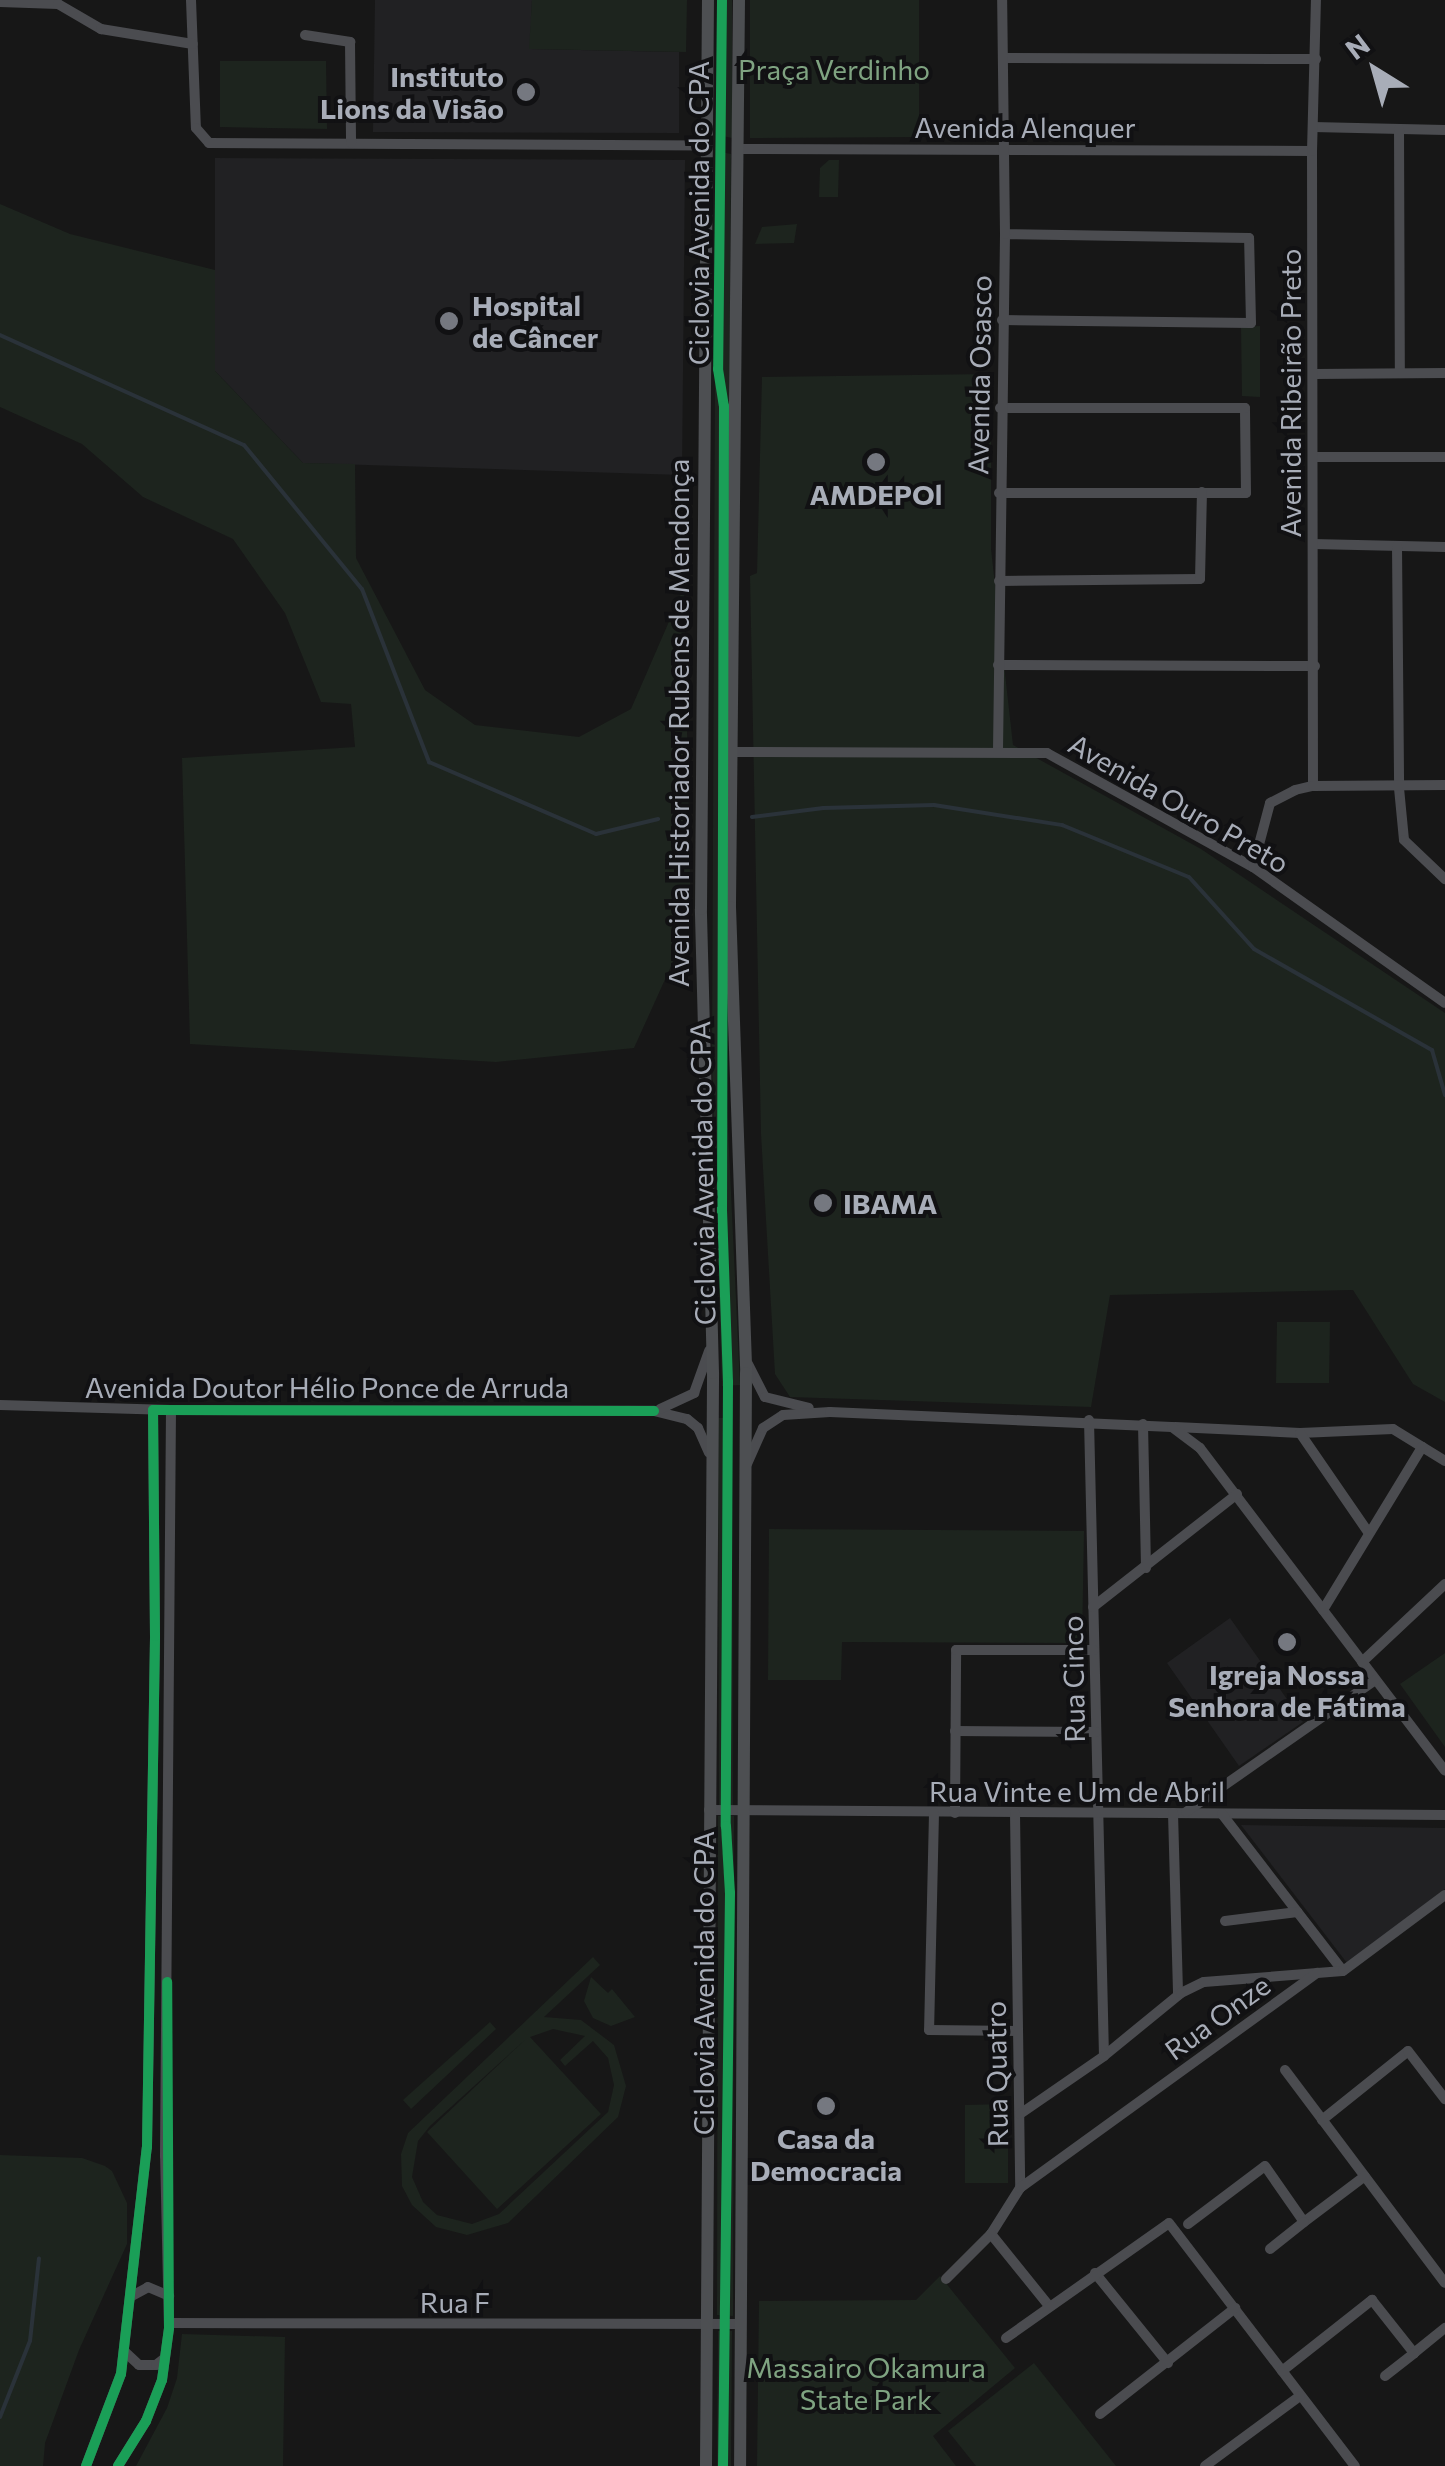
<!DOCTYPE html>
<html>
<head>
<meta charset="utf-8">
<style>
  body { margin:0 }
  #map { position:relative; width:1445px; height:2466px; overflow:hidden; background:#171717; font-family:Commissioner,sans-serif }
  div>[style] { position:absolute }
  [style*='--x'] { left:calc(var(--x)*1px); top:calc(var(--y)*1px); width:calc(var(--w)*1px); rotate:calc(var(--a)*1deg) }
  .built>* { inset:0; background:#212123 }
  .green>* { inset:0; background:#1d241e }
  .stream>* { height:4px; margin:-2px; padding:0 2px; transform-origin:2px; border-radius:2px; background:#2a3239 }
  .minor>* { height:10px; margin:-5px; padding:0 5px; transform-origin:5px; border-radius:5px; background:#4b4c50 }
  .major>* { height:12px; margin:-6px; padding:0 6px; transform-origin:6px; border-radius:6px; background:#4d4f52 }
  .cycleway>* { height:10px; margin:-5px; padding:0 5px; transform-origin:5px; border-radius:5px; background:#1a9f57 }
  .dots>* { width:28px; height:28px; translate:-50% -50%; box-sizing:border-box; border:5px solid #111113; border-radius:50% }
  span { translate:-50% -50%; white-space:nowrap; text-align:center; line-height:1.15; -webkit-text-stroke:8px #111113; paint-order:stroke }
  .park-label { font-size:28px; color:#7fa381 }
  .poi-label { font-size:28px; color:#a8adb8; font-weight:700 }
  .right { translate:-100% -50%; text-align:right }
  .left { translate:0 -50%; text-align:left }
  .street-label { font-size:28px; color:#a8adb8 }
  .north { position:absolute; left:1325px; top:20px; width:100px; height:100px; -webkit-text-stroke:8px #111113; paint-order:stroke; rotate:323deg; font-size:28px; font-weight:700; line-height:40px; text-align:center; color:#a8adb8 }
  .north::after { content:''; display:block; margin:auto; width:35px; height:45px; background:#a8adb8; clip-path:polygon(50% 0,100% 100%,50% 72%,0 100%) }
</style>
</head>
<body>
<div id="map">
  <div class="built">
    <i style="clip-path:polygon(375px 0,532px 0,530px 49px,679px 52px,679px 133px,373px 132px)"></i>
    <i style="clip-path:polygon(215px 158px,685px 160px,682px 475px,303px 463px,215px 371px)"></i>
    <i style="clip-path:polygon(1230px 1618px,1303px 1722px,1239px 1766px,1167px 1663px)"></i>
    <i style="clip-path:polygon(1241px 1825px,1445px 1828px,1445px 1889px,1347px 1963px)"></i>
  </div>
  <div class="green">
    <i style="clip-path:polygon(532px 0,687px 0,686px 52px,529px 49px)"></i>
    <i style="clip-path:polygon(718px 0,732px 0,732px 138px,718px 135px)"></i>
    <i style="clip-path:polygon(750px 0,919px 0,919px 137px,750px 138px)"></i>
    <i style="clip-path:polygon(220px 61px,326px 61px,327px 129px,220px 127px)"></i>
    <i style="clip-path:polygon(716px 151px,731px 154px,725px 1064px,740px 1385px,722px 1386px,712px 1063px)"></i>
    <i style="clip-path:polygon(829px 160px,839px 160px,838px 197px,819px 197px,820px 168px)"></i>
    <i style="clip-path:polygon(0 204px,70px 234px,215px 270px,215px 371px,303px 463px,355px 464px,356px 558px,425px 690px,475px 725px,579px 737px,631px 709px,684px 587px,691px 922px,634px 1048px,496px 1062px,190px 1044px,182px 758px,355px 747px,351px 704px,321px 702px,285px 613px,233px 539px,143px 497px,82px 444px,0 407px)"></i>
    <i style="clip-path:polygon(797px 224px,794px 243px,755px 244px,762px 227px)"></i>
    <i style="clip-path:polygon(1260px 326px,1260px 397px,1242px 396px,1241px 327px)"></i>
    <i style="clip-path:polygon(991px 374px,991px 549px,1013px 745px,1201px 849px,1445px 1013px,1445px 1402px,1413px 1384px,1353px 1290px,1110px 1295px,1091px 1407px,790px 1397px,775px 1374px,761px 1134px,750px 576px,757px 573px,762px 377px)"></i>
    <i style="clip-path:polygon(1277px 1322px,1330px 1322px,1329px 1383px,1276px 1383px)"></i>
    <i style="clip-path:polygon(718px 1418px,732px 1418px,733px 1807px,719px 1807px)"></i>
    <i style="clip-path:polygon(769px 1529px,1084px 1531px,1082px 1643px,842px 1642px,841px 1680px,768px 1680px)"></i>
    <i style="clip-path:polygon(1445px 1653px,1445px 1747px,1400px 1684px)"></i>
    <i style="clip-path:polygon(718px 1816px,734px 1816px,733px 2316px,717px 2315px)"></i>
    <i style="clip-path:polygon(evenodd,593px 1957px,600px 1965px,544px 2017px,581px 2020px,614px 2045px,626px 2086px,618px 2117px,508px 2223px,467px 2235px,436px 2227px,412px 2205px,402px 2186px,401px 2154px,408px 2133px,593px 1957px,553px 2029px,585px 2036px,560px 2060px,565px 2066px,593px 2041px,608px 2058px,614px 2085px,608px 2112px,499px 2214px,472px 2224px,437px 2215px,423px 2202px,412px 2177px,418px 2141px,430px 2126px,527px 2038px,427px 2132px,497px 2209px,601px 2114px,530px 2037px,553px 2029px)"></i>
    <i style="clip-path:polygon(591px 1977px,608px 1993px,612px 1989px,635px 2017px,611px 2026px,593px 2018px,584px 2001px)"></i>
    <i style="clip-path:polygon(490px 2022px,496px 2029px,411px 2109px,403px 2100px)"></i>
    <i style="clip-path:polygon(1008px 2104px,1008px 2183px,965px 2183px,965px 2105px)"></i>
    <i style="clip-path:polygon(0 2155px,82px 2158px,105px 2166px,112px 2171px,127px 2203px,127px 2244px,79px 2350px,45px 2443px,43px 2466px,0 2466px)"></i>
    <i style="clip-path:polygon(940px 2276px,1015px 2368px,933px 2436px,956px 2466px,757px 2466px,759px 2301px,916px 2300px)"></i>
    <i style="clip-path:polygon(718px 2331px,732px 2331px,731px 2466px,717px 2466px)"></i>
    <i style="clip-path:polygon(182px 2334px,285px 2337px,283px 2466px,136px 2466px,167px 2408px,177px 2378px)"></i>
    <i style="clip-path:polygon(1034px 2363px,1116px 2466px,976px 2466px,948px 2431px)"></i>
  </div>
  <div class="stream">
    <i style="--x:0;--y:335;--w:268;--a:24.3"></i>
    <i style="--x:244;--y:445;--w:186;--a:50.7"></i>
    <i style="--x:362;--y:589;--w:186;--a:68.8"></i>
    <i style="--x:429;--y:762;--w:182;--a:23.3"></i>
    <i style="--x:596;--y:834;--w:64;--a:-13.6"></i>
    <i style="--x:752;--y:817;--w:72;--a:-7.2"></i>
    <i style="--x:823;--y:808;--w:111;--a:-1.5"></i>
    <i style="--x:934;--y:805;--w:130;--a:8.9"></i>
    <i style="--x:1062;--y:825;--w:137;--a:22.3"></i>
    <i style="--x:1189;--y:877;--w:97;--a:47.9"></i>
    <i style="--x:1254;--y:949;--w:205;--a:29.6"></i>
    <i style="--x:1432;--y:1050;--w:47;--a:73.9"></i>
    <i style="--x:0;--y:2417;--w:82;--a:-68.5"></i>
    <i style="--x:30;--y:2341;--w:83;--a:-83.8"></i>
  </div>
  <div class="minor">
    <i style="--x:191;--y:0;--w:128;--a:87.8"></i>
    <i style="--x:196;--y:128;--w:20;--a:49"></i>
    <i style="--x:209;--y:143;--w:498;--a:0.3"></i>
    <i style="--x:0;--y:2;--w:58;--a:2"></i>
    <i style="--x:58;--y:4;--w:50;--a:30.2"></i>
    <i style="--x:101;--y:29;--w:93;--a:9.3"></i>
    <i style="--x:305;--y:35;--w:46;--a:8.8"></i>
    <i style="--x:350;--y:42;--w:101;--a:89.4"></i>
    <i style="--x:1003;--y:58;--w:313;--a:0.2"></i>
    <i style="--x:1313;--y:127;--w:132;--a:1.3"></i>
    <i style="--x:1399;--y:129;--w:243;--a:89.8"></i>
    <i style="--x:737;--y:149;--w:575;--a:0.2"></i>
    <i style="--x:1002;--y:320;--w:249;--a:0.7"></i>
    <i style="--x:1251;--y:323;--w:85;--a:-91.3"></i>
    <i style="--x:1249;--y:238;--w:244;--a:-179.1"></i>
    <i style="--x:1314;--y:374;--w:131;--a:-0.4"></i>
    <i style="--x:1313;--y:457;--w:132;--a:0"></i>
    <i style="--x:999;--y:493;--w:247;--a:0"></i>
    <i style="--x:1246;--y:493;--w:85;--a:-90.7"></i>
    <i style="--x:1245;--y:408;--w:245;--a:180"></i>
    <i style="--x:1313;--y:544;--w:132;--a:1.3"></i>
    <i style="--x:1397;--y:546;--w:242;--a:89.5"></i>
    <i style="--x:1399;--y:788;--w:52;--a:84.5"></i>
    <i style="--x:1404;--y:840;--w:57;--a:43.6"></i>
    <i style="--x:999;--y:581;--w:201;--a:-0.6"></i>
    <i style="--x:1200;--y:579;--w:87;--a:-88.7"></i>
    <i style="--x:998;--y:665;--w:317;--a:0.2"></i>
    <i style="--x:998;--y:750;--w:516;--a:-89.22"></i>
    <i style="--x:1005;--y:234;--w:234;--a:-90.7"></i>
    <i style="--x:735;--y:752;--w:312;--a:0.2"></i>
    <i style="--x:1047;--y:753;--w:235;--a:29"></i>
    <i style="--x:1253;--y:867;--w:235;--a:35.3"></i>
    <i style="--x:1313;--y:786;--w:635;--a:-90.09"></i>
    <i style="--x:1312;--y:151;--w:151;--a:-88.5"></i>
    <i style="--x:1253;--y:867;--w:66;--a:-75.1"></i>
    <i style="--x:1270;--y:803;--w:28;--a:-27"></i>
    <i style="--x:1295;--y:790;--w:18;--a:-13"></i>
    <i style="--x:1313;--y:786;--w:132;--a:-0.4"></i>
    <i style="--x:748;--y:1364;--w:37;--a:63"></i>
    <i style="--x:765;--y:1397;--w:45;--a:14"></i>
    <i style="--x:0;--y:1405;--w:171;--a:1.7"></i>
    <i style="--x:171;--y:1410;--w:483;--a:0.1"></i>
    <i style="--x:654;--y:1411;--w:34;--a:14"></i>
    <i style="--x:687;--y:1419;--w:14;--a:39"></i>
    <i style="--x:698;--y:1428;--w:27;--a:66"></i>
    <i style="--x:660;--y:1409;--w:38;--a:-25"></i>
    <i style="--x:694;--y:1393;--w:45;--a:-70.3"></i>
    <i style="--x:1089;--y:1420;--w:636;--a:88.65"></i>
    <i style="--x:1143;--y:1424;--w:144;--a:88.8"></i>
    <i style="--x:1175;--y:1427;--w:125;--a:2.7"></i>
    <i style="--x:1300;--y:1433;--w:93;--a:-2.5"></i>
    <i style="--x:1393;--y:1429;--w:61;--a:31.6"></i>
    <i style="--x:1300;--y:1433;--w:120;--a:55.5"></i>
    <i style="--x:747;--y:1464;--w:39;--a:-66"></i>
    <i style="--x:763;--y:1428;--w:24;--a:-33"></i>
    <i style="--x:783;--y:1415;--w:47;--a:-3.7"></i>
    <i style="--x:830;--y:1412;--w:342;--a:2.5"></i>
    <i style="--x:1172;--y:1427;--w:35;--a:37"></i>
    <i style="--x:1200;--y:1448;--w:405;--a:52.8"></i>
    <i style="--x:1093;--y:1607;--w:183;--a:-38.1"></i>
    <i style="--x:1323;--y:1610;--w:191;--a:-58.7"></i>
    <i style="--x:1362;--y:1662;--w:114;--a:-43.2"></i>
    <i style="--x:955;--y:1731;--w:141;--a:0.4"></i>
    <i style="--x:709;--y:1810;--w:736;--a:0.39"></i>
    <i style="--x:1186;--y:1812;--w:231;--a:-34.9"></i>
    <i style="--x:934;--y:1813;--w:217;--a:91.3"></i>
    <i style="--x:929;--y:2030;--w:89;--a:0.6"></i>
    <i style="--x:955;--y:1813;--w:163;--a:-89.6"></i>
    <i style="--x:956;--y:1650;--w:138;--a:0"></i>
    <i style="--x:1015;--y:1813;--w:375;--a:89.2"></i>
    <i style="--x:1020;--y:2188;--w:54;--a:122.2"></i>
    <i style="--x:991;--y:2234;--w:92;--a:51.1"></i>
    <i style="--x:1173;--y:1813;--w:182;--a:88.4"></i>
    <i style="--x:1222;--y:1814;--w:198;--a:52.4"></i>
    <i style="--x:1225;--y:1921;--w:73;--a:-7.1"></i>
    <i style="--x:1285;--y:2070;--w:266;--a:53.1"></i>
    <i style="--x:1020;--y:2114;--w:102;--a:-34.6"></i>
    <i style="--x:1104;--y:2056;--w:99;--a:-39.3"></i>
    <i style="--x:1181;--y:1993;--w:25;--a:-26"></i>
    <i style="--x:1204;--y:1982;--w:139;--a:-4.5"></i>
    <i style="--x:1343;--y:1971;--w:127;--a:-36.7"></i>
    <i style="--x:1322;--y:2120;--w:110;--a:-38.7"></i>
    <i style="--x:1408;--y:2051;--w:61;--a:52.4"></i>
    <i style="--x:1020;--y:2188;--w:367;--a:-35.9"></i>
    <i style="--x:1188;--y:2224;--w:96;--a:-37"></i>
    <i style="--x:1265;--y:2166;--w:68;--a:55.1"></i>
    <i style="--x:1304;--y:2222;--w:76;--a:-37"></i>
    <i style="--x:1270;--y:2249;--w:43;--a:-38.5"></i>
    <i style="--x:1095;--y:2273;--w:116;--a:51"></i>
    <i style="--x:946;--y:2279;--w:64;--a:-45"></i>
    <i style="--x:132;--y:2296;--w:18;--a:-29"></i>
    <i style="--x:148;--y:2287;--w:23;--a:23"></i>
    <i style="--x:169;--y:2323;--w:571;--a:0.1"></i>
    <i style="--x:1006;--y:2338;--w:199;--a:-35.2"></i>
    <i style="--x:1169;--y:2223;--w:306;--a:52.6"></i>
    <i style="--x:125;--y:2352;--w:19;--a:43"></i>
    <i style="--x:139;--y:2365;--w:17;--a:0"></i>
    <i style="--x:156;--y:2365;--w:11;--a:-38"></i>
    <i style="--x:1282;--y:2371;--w:115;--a:-38.3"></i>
    <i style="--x:1372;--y:2300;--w:68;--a:51.6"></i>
    <i style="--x:1414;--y:2353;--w:40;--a:-39"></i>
    <i style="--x:1385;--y:2376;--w:37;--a:-38"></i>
    <i style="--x:1100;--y:2414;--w:172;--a:-38.1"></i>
    <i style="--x:86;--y:2466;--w:98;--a:-69.2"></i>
    <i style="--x:121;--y:2374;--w:228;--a:-83.5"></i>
    <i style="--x:147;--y:2147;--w:511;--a:-89.1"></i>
    <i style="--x:155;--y:1636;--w:226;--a:-90.5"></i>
    <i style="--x:118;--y:2466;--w:53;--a:-58.1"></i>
    <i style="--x:146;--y:2421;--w:44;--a:-68.7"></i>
    <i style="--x:162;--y:2380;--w:52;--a:-82.3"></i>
    <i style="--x:169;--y:2328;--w:172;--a:-91.3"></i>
    <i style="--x:165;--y:2156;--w:746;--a:-89.54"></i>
    <i style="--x:1205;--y:2466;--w:118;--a:-36.4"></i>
  </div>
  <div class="major">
    <i style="--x:739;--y:0;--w:907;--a:90.57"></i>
    <i style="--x:730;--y:907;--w:466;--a:88"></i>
    <i style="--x:746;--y:1373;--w:1093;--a:90.31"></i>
    <i style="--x:706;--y:2466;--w:1093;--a:-89.63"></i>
    <i style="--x:713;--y:1373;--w:464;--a:-91.5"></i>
    <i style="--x:701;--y:909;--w:909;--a:-89.56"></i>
  </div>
  <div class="cycleway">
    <i style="--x:722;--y:0;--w:369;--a:90.6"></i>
    <i style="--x:718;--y:369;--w:37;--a:81"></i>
    <i style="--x:724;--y:406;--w:804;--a:90.14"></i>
    <i style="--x:722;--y:1210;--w:172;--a:88"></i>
    <i style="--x:728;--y:1382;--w:444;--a:90.3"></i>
    <i style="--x:726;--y:1826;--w:67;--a:86.6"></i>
    <i style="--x:730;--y:1893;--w:573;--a:90.7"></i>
    <i style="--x:86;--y:2466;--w:98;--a:-69.2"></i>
    <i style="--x:121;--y:2374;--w:228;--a:-83.5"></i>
    <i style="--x:147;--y:2147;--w:511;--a:-89.1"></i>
    <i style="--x:155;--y:1636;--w:226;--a:-90.5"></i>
    <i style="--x:153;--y:1410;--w:501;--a:0.11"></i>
    <i style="--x:118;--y:2466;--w:53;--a:-58.1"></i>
    <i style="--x:146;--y:2421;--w:44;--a:-68.7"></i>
    <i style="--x:162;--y:2380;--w:52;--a:-82.3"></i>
    <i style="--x:169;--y:2328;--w:346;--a:-90.3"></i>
  </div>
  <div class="dots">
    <i style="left:526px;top:92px;background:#757880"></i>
    <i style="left:449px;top:321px;background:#757880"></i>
    <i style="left:876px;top:462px;background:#757880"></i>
    <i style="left:823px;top:1203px;background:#757880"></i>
    <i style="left:1287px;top:1642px;background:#757880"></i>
    <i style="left:826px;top:2106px;background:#757880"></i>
  </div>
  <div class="park-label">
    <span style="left:834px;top:69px">Praça Verdinho</span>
    <span style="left:866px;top:2383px">Massairo Okamura<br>State Park</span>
  </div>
  <div class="poi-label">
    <span class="right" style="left:504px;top:92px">Instituto<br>Lions da Visão</span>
    <span class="left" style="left:472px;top:321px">Hospital<br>de Câncer</span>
    <span style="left:876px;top:494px">AMDEPOl</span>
    <span class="left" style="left:843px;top:1203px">IBAMA</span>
    <span style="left:1287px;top:1690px">Igreja Nossa<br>Senhora de Fátima</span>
    <span style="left:826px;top:2154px">Casa da<br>Democracia</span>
  </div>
  <div class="street-label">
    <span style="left:1025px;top:127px">Avenida Alenquer</span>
    <span style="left:698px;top:213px;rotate:-90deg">Ciclovia Avenida do CPA</span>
    <span style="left:979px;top:375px;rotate:-89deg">Avenida Osasco</span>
    <span style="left:1290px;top:393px;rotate:-90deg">Avenida Ribeirão Preto</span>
    <span style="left:678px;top:723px;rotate:-90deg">Avenida Historiador Rubens de Mendonça</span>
    <span style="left:1179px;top:803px;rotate:30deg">Avenida Ouro Preto</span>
    <span style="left:702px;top:1173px;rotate:-91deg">Ciclovia Avenida do CPA</span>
    <span style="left:327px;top:1387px">Avenida Doutor Hélio Ponce de Arruda</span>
    <span style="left:1073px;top:1679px;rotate:-91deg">Rua Cinco</span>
    <span style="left:1077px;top:1791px">Rua Vinte e Um de Abril</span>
    <span style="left:703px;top:1983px;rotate:-90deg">Ciclovia Avenida do CPA</span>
    <span style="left:1217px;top:2017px;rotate:-36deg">Rua Onze</span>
    <span style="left:996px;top:2074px;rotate:-91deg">Rua Quatro</span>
    <span style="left:455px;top:2302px">Rua F</span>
  </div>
  <div class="north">N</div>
</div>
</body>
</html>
